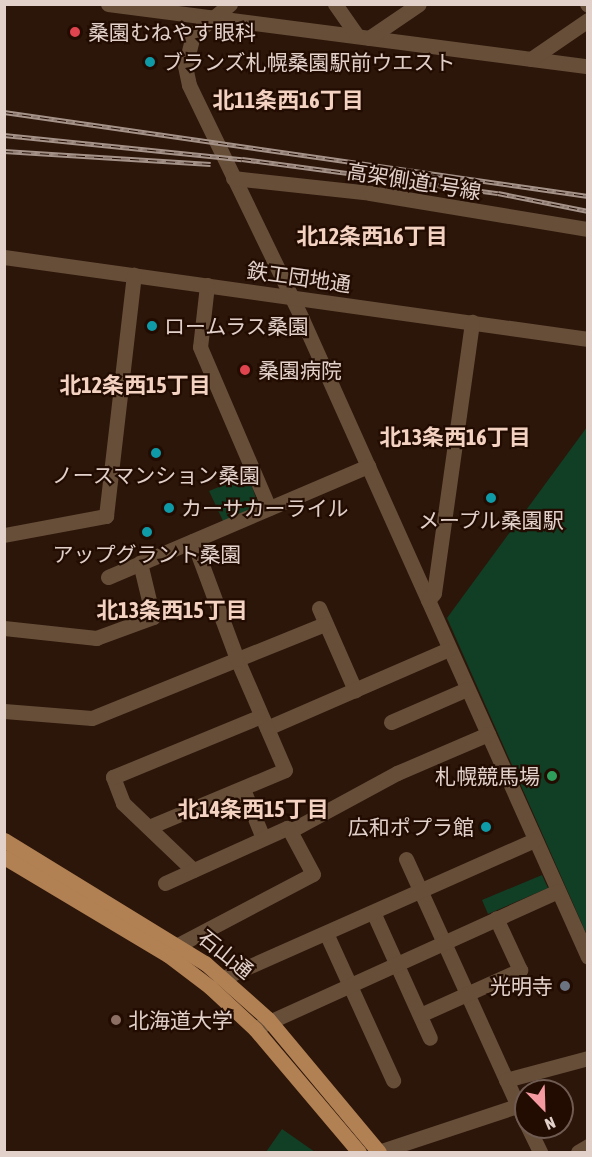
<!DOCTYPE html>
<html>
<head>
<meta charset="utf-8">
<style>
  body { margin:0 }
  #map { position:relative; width:592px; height:1157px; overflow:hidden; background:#2c1509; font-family:"Asap Condensed","Noto Sans JP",sans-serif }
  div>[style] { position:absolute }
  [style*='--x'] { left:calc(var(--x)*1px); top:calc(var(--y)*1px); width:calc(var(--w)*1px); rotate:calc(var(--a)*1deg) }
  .green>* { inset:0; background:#113f25 }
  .minor>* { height:15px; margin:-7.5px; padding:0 7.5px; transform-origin:7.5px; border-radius:7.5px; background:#664e39 }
  .major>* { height:15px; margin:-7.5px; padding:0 7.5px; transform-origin:7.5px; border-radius:7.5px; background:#b18053 }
  .rail>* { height:5px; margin-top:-2.5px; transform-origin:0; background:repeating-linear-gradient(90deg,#220c02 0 9px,#a59289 0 18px); box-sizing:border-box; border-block:2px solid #a59289 }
  .dots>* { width:16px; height:16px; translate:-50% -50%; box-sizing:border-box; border:3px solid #220c02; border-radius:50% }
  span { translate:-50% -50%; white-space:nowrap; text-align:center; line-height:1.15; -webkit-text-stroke:4.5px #220c02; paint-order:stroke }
  .poi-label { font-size:21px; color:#e2d1ca }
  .left { translate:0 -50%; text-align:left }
  .right { translate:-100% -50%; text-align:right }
  .street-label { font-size:21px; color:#e2d1ca }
  .neighbourhood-label { font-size:22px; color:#f3d2c2; font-weight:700 }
  .frame { position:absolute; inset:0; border:6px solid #e2d1ca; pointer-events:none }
  .north { position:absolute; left:514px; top:1079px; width:60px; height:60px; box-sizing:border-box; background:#220c02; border:2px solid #6f5b52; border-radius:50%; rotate:157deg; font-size:16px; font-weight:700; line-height:24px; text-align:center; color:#e2d1ca }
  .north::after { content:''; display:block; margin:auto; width:21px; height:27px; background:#f49aa0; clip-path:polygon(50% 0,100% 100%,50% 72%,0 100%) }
</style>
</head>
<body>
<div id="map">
  <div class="green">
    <i style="clip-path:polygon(587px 427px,587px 935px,447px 618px)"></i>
    <i style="clip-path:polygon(248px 475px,259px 507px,224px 523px,209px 491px)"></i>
    <i style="clip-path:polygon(542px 875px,548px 888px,488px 914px,482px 900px)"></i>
    <i style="clip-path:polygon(282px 1129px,315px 1152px,266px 1152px)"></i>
  </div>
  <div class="minor">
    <i style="--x:108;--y:4;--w:484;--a:7.4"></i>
    <i style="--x:230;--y:4;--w:48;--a:140"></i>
    <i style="--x:193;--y:35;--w:32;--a:104"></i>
    <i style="--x:185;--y:66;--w:19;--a:78"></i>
    <i style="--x:189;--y:85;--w:260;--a:64.2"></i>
    <i style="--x:302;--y:319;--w:699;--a:65.85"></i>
    <i style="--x:335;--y:4;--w:39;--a:55"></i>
    <i style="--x:587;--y:4;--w:1;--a:45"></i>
    <i style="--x:369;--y:38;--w:60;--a:-34.2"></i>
    <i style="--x:531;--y:59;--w:69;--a:-34.4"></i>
    <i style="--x:233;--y:178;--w:138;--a:6.2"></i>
    <i style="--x:370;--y:193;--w:221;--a:9.4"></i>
    <i style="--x:4;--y:257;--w:590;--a:7.99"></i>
    <i style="--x:207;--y:285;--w:62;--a:96.4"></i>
    <i style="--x:200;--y:347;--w:175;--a:66.8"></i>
    <i style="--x:4;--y:535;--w:104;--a:-10.6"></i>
    <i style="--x:106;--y:516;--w:243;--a:-83.4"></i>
    <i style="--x:108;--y:577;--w:283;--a:-23.1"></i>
    <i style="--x:428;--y:600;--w:9;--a:-49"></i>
    <i style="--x:434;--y:593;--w:274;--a:-82"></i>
    <i style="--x:319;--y:608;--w:90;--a:66.3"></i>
    <i style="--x:4;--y:628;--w:93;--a:6.2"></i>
    <i style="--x:96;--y:638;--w:61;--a:-20.2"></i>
    <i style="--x:153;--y:617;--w:56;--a:-103.5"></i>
    <i style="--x:4;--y:711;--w:88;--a:4.5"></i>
    <i style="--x:92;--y:718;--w:251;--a:-22"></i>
    <i style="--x:391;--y:722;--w:83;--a:-23.5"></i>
    <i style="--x:267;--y:728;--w:198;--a:-23.5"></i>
    <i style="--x:243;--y:789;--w:53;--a:67.8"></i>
    <i style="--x:149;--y:827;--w:147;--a:-22.7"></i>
    <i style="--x:285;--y:770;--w:121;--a:-113.4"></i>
    <i style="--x:237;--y:659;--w:126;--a:-110.4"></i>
    <i style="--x:406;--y:859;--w:291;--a:65.6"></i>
    <i style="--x:193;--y:870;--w:97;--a:-136.3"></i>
    <i style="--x:123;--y:803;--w:28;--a:-111"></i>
    <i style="--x:113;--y:777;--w:160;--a:-22.4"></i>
    <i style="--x:165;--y:883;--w:134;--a:-24.3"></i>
    <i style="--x:287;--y:828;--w:4;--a:45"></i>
    <i style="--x:290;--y:831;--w:122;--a:-28.5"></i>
    <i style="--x:397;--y:773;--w:99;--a:-23.2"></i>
    <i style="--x:373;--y:912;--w:138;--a:65.7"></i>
    <i style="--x:326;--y:933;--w:162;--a:65.5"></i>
    <i style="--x:180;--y:944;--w:150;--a:-27.8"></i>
    <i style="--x:313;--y:874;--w:49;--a:-118.1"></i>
    <i style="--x:223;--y:978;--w:341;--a:-23.9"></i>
    <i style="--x:420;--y:1015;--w:110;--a:-24.2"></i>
    <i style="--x:520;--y:970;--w:57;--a:-114.8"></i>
    <i style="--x:258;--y:1027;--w:329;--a:-24.4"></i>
    <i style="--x:506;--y:1080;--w:85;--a:-15"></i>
    <i style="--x:528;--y:1127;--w:28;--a:64"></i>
    <i style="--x:378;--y:1152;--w:146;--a:-18.3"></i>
    <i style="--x:578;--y:1152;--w:12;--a:-31"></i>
  </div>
  <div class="major">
    <i style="--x:4;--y:840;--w:236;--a:31.5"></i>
    <i style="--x:205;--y:963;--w:84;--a:41.6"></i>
    <i style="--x:268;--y:1019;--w:173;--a:50.2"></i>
    <i style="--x:4;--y:857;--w:191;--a:30.9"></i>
    <i style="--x:168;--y:955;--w:53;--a:37.3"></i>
    <i style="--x:210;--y:987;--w:62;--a:43"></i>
    <i style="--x:255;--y:1029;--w:161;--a:49.8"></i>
  </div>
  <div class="rail">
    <i style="--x:4;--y:112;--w:590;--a:8.19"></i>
    <i style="--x:4;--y:135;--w:239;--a:5.8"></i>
    <i style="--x:242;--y:159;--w:258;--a:7.6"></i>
    <i style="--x:498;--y:193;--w:92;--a:11.3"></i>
    <i style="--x:4;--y:151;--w:207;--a:3.6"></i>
  </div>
  <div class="dots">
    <i style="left:75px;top:32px;background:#e0444e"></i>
    <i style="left:150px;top:62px;background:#0f9aa8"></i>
    <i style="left:152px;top:326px;background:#0f9aa8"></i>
    <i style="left:245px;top:370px;background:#e0444e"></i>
    <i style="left:156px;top:453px;background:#0f9aa8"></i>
    <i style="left:491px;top:498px;background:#0f9aa8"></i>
    <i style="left:169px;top:508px;background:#0f9aa8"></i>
    <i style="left:147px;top:532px;background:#0f9aa8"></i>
    <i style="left:552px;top:776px;background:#2e9e5b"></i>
    <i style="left:486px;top:827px;background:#0f9aa8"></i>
    <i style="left:565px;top:986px;background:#6b7280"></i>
    <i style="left:116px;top:1020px;background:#8d6e63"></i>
  </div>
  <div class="poi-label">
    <span class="left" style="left:88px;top:32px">桑園むねやす眼科</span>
    <span class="left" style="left:162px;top:62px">ブランズ札幌桑園駅前ウエスト</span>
    <span class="left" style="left:164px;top:326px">ロームラス桑園</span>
    <span class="left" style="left:258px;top:370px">桑園病院</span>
    <span style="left:156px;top:475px">ノースマンション桑園</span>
    <span class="left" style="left:181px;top:508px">カーサカーライル</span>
    <span style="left:491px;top:520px">メープル桑園駅</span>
    <span style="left:147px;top:554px">アップグラント桑園</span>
    <span class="right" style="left:540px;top:776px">札幌競馬場</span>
    <span class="right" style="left:474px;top:827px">広和ポプラ館</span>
    <span class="right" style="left:553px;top:986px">光明寺</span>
    <span class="left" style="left:128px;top:1020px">北海道大学</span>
  </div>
  <div class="street-label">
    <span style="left:414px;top:181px;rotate:9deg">高架側道1号線</span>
    <span style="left:299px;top:277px;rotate:8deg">鉄工団地通</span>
    <span style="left:226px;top:954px;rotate:39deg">石山通</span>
  </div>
  <div class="neighbourhood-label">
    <span style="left:288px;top:101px">北11条西16丁目</span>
    <span style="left:372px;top:237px">北12条西16丁目</span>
    <span style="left:135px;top:386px">北12条西15丁目</span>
    <span style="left:455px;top:438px">北13条西16丁目</span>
    <span style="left:172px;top:611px">北13条西15丁目</span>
    <span style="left:253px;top:810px">北14条西15丁目</span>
  </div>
  <div class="frame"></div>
  <div class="north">N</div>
</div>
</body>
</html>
